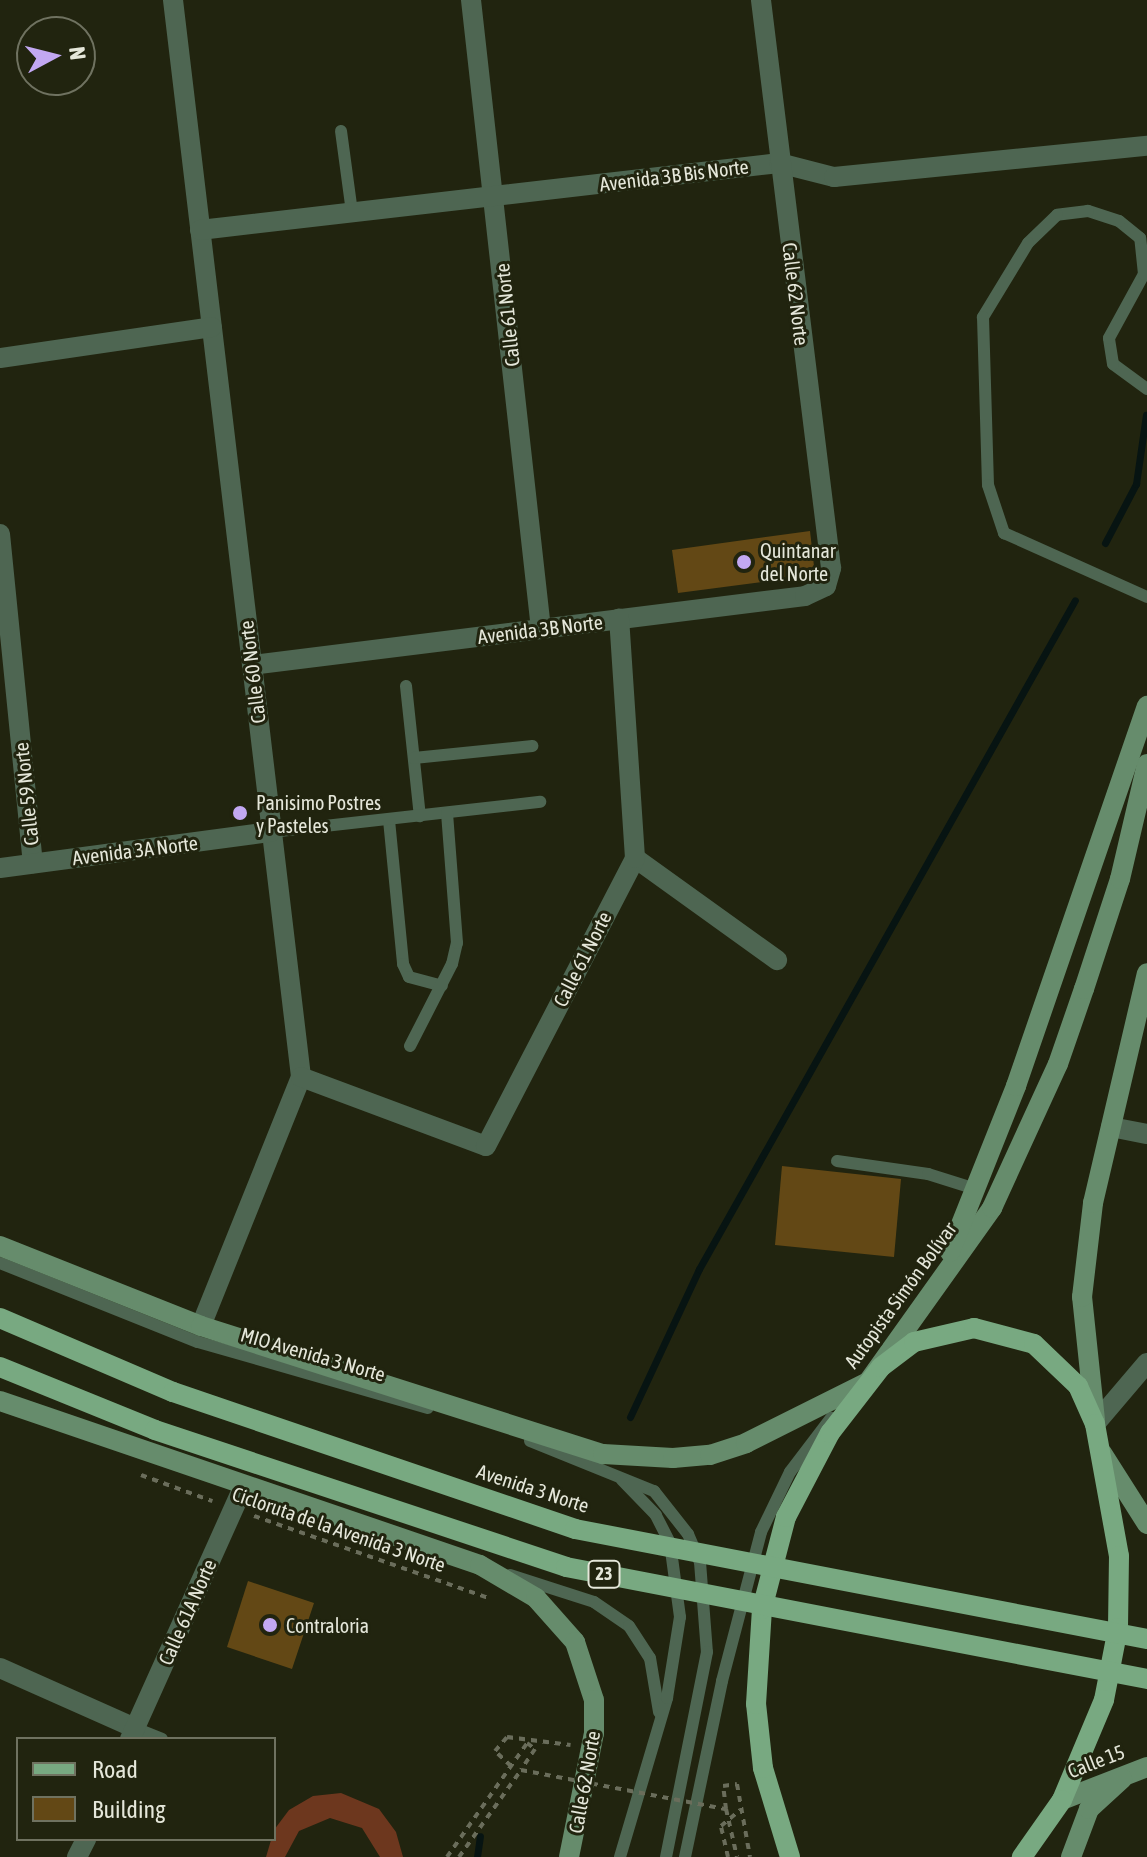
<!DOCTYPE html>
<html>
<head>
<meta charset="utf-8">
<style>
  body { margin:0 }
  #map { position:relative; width:1147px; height:1857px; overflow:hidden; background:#21240f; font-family:"Asap Condensed",sans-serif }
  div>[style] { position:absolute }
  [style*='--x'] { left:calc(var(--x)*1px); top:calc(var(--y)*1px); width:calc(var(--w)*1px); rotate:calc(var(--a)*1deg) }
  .green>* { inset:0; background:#6d371e }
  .stream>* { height:7px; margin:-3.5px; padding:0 3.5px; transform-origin:3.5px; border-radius:3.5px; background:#071412 }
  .building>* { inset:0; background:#634815 }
  .path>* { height:4px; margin-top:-2px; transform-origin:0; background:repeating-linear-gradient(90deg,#6a6d5b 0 6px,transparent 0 12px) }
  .lane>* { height:12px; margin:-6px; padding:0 6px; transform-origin:6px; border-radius:6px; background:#4e6652 }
  .street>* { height:20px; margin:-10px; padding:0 10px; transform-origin:10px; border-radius:10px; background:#4e6652 }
  .secondary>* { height:20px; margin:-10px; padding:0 10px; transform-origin:10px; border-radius:10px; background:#668c6c }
  .primary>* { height:20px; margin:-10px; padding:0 10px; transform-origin:10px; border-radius:10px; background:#78a981 }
  .path-bridge>* { height:4px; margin-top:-2px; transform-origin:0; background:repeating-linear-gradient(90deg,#6a6d5b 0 6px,transparent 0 12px) }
  .primary-bridge>* { height:20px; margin:-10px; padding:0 10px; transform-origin:10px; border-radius:10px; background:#78a981 }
  .dots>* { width:22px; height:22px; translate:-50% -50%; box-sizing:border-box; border:4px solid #21240f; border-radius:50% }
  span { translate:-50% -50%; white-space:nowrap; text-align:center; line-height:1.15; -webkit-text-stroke:6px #21240f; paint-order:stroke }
  .shield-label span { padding:2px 6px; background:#21240f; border:2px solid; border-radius:6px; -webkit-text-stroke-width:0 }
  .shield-label { font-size:18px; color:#e5e7da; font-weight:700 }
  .street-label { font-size:20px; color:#e5e7da }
  .poi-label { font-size:20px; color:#e5e7da }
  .left { translate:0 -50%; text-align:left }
  .legend { position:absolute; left:16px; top:1737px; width:260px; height:104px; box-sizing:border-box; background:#21240f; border:2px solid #6f7260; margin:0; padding:10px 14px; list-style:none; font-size:24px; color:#e5e7da }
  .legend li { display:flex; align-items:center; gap:16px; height:40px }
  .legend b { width:40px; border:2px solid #6f7260 }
  .north { position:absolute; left:16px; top:16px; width:80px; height:80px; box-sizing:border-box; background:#21240f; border:2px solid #6f7260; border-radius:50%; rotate:83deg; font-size:22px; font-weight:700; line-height:32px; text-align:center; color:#e5e7da }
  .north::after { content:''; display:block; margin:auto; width:28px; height:36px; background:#c2a8f2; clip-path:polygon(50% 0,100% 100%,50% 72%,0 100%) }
</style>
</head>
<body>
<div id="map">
  <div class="green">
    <i style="clip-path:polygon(341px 1793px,379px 1809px,396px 1832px,403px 1857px,380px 1857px,362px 1828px,330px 1818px,299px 1831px,285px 1857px,266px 1857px,274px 1830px,289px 1810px,313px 1796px)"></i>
  </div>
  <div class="stream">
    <i style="--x:1105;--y:543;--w:67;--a:-62.3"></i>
    <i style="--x:1136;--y:484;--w:70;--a:-81.8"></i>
    <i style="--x:630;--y:1417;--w:163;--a:-65"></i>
    <i style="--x:699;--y:1269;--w:767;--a:-60.66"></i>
    <i style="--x:477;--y:1857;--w:21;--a:-82"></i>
  </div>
  <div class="building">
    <i style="clip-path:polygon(810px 531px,815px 575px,678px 593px,672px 550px)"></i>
    <i style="clip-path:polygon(782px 1166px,901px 1179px,894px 1257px,775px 1245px)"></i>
    <i style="clip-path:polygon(248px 1581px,314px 1603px,292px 1669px,227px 1647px)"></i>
  </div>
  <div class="path">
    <i style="--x:141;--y:1475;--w:76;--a:20.1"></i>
    <i style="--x:254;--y:1516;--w:251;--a:19.3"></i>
    <i style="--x:511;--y:1766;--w:22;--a:-137"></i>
    <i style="--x:495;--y:1751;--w:18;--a:-49"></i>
    <i style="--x:507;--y:1737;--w:64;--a:7.2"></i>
    <i style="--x:726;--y:1809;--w:23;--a:-97"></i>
    <i style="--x:723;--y:1786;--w:14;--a:-8"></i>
    <i style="--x:737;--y:1784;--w:74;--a:79.9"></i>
    <i style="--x:447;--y:1857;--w:139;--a:-54.9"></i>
    <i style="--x:527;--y:1743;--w:10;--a:37"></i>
    <i style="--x:535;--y:1749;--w:25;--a:124"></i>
    <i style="--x:728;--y:1857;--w:32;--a:-103"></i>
    <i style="--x:721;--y:1826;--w:25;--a:-40"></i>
  </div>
  <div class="lane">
    <i style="--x:341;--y:131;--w:82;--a:82.3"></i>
    <i style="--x:1147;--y:389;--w:42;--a:-143.7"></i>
    <i style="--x:1113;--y:364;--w:26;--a:-99"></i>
    <i style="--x:1109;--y:338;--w:73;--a:-61.3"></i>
    <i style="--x:1144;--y:274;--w:36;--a:-96"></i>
    <i style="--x:1140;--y:238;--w:27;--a:-141"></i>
    <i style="--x:1119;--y:221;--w:33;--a:-162"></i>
    <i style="--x:1088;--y:211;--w:31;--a:173"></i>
    <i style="--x:1057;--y:215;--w:40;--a:136"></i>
    <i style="--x:1028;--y:243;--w:87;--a:121.3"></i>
    <i style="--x:983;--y:317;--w:168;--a:88.3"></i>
    <i style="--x:988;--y:485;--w:51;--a:71.6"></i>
    <i style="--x:1004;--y:533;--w:157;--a:24.1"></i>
    <i style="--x:406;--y:686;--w:131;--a:83.9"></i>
    <i style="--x:414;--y:758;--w:119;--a:-5.8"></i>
    <i style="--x:389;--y:820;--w:145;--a:84.4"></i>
    <i style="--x:403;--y:964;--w:14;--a:65"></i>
    <i style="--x:409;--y:977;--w:34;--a:15"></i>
    <i style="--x:271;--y:832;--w:271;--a:-6.4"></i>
    <i style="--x:410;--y:1046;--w:92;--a:-62.9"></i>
    <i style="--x:452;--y:964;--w:22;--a:-77"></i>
    <i style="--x:457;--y:943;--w:130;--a:-94.4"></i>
    <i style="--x:837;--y:1161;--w:92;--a:8.1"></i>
    <i style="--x:928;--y:1174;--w:50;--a:17.4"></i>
    <i style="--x:0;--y:1263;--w:213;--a:21.8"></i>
    <i style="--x:198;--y:1342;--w:239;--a:16"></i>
    <i style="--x:530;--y:1441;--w:134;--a:22"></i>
    <i style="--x:654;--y:1491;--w:55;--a:51.7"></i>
    <i style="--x:688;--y:1534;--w:30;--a:67"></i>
    <i style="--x:700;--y:1562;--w:90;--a:85.6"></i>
    <i style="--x:707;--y:1652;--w:209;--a:101.3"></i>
    <i style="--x:510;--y:1575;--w:88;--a:17.8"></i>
    <i style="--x:594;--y:1602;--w:42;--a:34.4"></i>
    <i style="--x:629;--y:1626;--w:38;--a:57"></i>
    <i style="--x:650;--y:1658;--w:55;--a:80.5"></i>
    <i style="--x:135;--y:1728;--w:29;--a:22"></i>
    <i style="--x:620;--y:1857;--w:166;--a:-73.5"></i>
    <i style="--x:667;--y:1698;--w:82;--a:-80.9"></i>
    <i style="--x:680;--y:1617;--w:75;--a:-97.7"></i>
    <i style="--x:670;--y:1543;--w:31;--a:-117"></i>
    <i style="--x:656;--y:1515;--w:49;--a:-134.2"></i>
    <i style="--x:685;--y:1857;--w:180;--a:-78.1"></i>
    <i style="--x:722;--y:1681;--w:154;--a:-75.3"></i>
    <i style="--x:761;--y:1532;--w:67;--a:-64.2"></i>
    <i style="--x:790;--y:1472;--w:68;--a:-52.8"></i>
  </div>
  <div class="street">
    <i style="--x:173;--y:0;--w:1085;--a:83.22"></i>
    <i style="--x:301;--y:1077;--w:268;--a:111.9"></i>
    <i style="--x:471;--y:0;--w:633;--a:83.65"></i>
    <i style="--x:200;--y:230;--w:583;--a:-6.6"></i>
    <i style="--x:779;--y:163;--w:57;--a:14.3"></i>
    <i style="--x:834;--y:177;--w:315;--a:-5.7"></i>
    <i style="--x:0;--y:358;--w:214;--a:-8.3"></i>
    <i style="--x:0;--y:534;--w:331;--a:84.3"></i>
    <i style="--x:252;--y:665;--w:557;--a:-7.11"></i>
    <i style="--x:805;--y:596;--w:23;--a:-25"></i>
    <i style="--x:826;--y:586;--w:19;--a:-74"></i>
    <i style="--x:831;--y:568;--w:572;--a:-97.03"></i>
    <i style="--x:635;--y:858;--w:175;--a:35.7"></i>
    <i style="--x:0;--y:868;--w:273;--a:-7.6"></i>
    <i style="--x:301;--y:1077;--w:197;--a:20.5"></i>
    <i style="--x:486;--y:1146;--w:324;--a:-62.6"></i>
    <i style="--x:635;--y:858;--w:240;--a:-93.8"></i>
    <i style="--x:1111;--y:1127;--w:37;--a:11"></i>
    <i style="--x:1095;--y:1424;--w:80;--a:-49.6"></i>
    <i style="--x:0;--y:1668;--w:148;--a:24"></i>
    <i style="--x:130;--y:1739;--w:278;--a:-65.8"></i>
    <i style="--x:77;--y:1857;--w:20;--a:-63"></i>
  </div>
  <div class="secondary">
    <i style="--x:0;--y:1246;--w:216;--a:21.7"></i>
    <i style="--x:201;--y:1326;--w:422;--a:17.7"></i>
    <i style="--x:603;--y:1454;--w:70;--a:3.3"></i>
    <i style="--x:673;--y:1458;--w:37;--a:-5"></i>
    <i style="--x:710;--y:1455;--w:38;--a:-18"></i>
    <i style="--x:746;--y:1443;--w:136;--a:-26.6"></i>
    <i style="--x:868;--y:1382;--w:214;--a:-54.5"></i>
    <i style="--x:992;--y:1208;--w:158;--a:-65.4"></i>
    <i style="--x:1058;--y:1064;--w:79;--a:-70.9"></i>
    <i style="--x:1084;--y:989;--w:116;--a:-71.9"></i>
    <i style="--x:1120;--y:879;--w:118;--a:-76.8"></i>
    <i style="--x:950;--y:1252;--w:179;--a:-68.3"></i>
    <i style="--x:1016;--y:1086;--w:402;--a:-71"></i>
    <i style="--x:0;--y:1401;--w:507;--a:18.86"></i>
    <i style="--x:480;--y:1565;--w:65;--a:30.5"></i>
    <i style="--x:536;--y:1598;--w:59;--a:48.4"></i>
    <i style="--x:575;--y:1642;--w:61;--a:71.9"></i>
    <i style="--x:594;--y:1700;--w:33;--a:90"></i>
    <i style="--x:594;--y:1733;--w:126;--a:101.4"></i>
    <i style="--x:1095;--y:1420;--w:124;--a:-96"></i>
    <i style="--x:1082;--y:1297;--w:95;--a:-83.3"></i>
    <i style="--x:1093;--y:1203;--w:236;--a:-76.8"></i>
    <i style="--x:1102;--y:1453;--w:84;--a:57.6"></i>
    <i style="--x:1062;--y:1800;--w:91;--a:-21.2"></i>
    <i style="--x:1071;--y:1857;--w:51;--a:-69.4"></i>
    <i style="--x:1089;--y:1809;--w:45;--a:-42.3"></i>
  </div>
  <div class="primary">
    <i style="--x:0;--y:1318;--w:188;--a:23.2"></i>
    <i style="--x:0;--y:1367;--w:167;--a:22.1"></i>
    <i style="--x:790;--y:1857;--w:93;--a:-106.9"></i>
    <i style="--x:763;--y:1768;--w:64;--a:-96.2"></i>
    <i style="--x:756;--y:1704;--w:95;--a:-86.4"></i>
    <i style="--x:762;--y:1609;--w:95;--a:-75.4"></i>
    <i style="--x:786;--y:1517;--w:95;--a:-62.4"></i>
    <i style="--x:830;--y:1433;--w:83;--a:-52.3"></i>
    <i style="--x:881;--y:1367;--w:41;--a:-37.1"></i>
    <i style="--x:914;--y:1342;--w:62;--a:-13.1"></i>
    <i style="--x:974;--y:1328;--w:62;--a:14.9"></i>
    <i style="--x:1034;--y:1344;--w:61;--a:43.7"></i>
    <i style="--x:1078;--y:1386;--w:42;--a:65.9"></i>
    <i style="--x:1095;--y:1424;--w:134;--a:79.7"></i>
    <i style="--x:1119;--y:1556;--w:72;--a:90.8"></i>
    <i style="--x:1118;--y:1628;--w:73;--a:101"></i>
    <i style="--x:1104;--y:1700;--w:108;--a:112.8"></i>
    <i style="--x:1062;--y:1800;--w:70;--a:125.1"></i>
  </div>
  <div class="path-bridge">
    <i style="--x:459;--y:1857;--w:107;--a:-54.5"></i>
    <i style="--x:521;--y:1770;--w:209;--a:10.8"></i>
    <i style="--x:726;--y:1809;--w:49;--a:77.1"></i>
  </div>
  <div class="primary-bridge">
    <i style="--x:173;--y:1392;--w:425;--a:18.8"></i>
    <i style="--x:575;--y:1529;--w:582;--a:10.89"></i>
    <i style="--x:155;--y:1430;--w:433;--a:18.4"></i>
    <i style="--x:566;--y:1567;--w:592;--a:10.91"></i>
  </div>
  <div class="dots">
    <i style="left:744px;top:562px;background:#c2a8f2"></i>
    <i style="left:240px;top:813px;background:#c2a8f2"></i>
    <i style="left:270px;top:1625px;background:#c2a8f2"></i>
  </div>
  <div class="shield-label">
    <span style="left:604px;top:1574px">23</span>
  </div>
  <div class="street-label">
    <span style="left:674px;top:175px;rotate:-7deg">Avenida 3B Bis Norte</span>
    <span style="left:796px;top:294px;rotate:83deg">Calle 62 Norte</span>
    <span style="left:507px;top:315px;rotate:-96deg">Calle 61 Norte</span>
    <span style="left:540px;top:629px;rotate:-7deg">Avenida 3B Norte</span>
    <span style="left:252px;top:672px;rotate:-97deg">Calle 60 Norte</span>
    <span style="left:26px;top:794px;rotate:-96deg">Calle 59 Norte</span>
    <span style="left:135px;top:850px;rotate:-7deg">Avenida 3A Norte</span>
    <span style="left:582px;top:959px;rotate:-63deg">Calle 61 Norte</span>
    <span style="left:900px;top:1295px;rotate:-54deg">Autopista Simón Bolívar</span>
    <span style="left:313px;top:1354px;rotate:16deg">MIO Avenida 3 Norte</span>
    <span style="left:533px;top:1488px;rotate:18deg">Avenida 3 Norte</span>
    <span style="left:339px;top:1529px;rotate:19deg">Cicloruta de la Avenida 3 Norte</span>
    <span style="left:187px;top:1612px;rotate:-66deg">Calle 61A Norte</span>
    <span style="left:1096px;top:1761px;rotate:-21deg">Calle 15</span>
    <span style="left:584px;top:1782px;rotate:-80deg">Calle 62 Norte</span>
  </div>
  <div class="poi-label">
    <span class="left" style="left:760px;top:562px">Quintanar<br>del Norte</span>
    <span class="left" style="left:256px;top:814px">Panisimo Postres<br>y Pasteles</span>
    <span class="left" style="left:286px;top:1625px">Contraloria</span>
  </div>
  <ul class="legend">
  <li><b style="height:10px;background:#78a981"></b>Road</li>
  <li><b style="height:22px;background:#634815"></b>Building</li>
  </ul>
  <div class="north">N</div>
</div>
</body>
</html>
